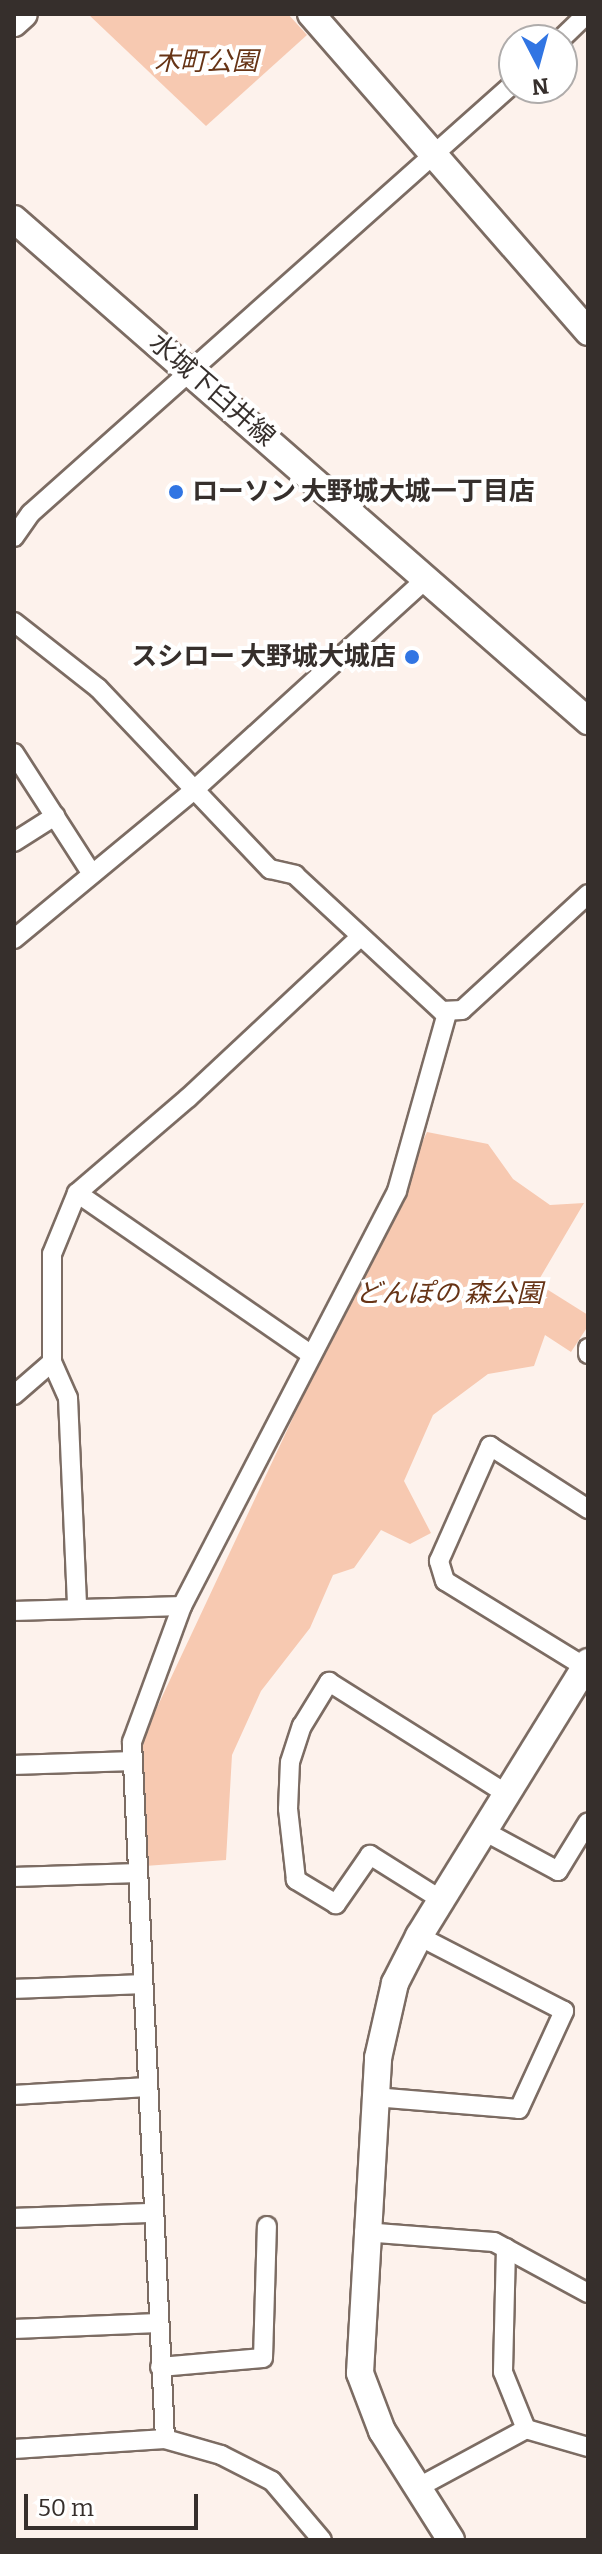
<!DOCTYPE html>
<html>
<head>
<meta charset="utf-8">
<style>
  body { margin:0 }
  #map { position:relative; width:602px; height:2554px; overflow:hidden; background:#fdf2ec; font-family:Bitter,"Noto Sans JP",serif }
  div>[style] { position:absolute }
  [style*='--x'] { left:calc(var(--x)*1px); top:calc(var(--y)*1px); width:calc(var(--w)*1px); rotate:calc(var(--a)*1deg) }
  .green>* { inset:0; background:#f7c9b1 }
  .roads { filter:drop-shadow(2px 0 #7c6c63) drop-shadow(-2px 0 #7c6c63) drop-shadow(0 2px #7c6c63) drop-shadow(0 -2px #7c6c63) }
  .street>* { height:18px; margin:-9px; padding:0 9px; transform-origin:9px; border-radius:9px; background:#fff }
  .secondary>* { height:26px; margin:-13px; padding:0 13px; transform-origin:13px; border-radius:13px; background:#fff }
  .dots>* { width:22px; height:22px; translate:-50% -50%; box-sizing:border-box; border:4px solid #fff; border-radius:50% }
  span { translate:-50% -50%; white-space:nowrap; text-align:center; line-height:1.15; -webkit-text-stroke:8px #fff; paint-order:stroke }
  .park-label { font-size:26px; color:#673416; font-style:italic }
  .street-label { font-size:26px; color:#362f2c }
  .poi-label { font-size:26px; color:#362f2c; font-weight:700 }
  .left { translate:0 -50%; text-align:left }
  .right { translate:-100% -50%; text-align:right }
  .frame { position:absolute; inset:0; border:16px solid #362f2c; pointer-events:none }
  .north { position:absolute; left:498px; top:24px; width:80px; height:80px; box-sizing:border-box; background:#fff; border:2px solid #afacab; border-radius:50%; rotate:174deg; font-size:22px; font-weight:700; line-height:32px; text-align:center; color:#362f2c }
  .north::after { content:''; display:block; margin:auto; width:28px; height:36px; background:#3175e3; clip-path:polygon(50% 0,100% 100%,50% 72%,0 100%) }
  .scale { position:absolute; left:24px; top:2494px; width:174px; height:36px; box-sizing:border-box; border:4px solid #362f2c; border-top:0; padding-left:10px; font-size:24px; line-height:28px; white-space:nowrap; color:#362f2c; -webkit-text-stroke:6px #fff; paint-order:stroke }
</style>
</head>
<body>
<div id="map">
  <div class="green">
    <i style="clip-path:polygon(88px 14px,288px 14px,307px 35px,206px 126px)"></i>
    <i style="clip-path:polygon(427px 1132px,488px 1144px,513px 1179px,550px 1205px,584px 1203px,537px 1283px,588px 1315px,588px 1326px,571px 1352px,545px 1335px,534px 1366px,488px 1374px,433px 1415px,404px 1481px,431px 1533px,410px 1544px,381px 1530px,354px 1568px,333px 1575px,310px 1628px,261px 1691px,232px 1755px,226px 1860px,145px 1866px,140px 1761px,146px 1731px)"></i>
  </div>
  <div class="roads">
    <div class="street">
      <i style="--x:560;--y:40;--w:37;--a:-44"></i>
      <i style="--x:14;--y:537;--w:29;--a:-55"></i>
      <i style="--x:31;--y:513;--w:647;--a:-41.68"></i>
      <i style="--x:14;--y:622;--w:107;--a:38.2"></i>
      <i style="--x:98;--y:688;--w:250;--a:46.5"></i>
      <i style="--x:270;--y:869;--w:26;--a:13"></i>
      <i style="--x:295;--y:875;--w:200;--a:42.8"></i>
      <i style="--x:442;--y:1011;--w:20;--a:-3"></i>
      <i style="--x:462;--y:1010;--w:171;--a:-42.6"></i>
      <i style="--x:14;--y:753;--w:144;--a:57.2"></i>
      <i style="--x:14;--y:842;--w:49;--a:-32.4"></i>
      <i style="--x:14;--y:939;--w:232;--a:-39.6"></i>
      <i style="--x:193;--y:791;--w:315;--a:-42.3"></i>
      <i style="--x:77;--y:1193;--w:283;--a:34.6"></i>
      <i style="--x:588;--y:1348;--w:6;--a:90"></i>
      <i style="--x:52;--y:1362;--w:39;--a:66"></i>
      <i style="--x:68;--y:1398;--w:210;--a:87.5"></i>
      <i style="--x:14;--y:1395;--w:50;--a:-41"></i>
      <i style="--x:52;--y:1362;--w:108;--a:-90"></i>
      <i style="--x:52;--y:1254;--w:66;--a:-67.7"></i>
      <i style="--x:77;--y:1193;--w:146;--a:-40.6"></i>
      <i style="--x:188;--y:1098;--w:234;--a:-43.1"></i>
      <i style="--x:14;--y:1611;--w:168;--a:-1.7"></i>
      <i style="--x:585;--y:1667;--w:164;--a:-148.4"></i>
      <i style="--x:445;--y:1581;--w:21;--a:-107"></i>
      <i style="--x:439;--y:1561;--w:126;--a:-66.1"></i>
      <i style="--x:490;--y:1446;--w:117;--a:32.7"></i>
      <i style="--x:14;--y:1765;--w:118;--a:-1.9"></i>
      <i style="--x:484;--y:1831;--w:84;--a:28.4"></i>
      <i style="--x:558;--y:1871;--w:57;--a:-58.5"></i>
      <i style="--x:14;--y:1877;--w:124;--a:-1.8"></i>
      <i style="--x:440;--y:1899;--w:83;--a:-147.8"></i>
      <i style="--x:370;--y:1855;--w:60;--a:124.8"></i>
      <i style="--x:336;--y:1904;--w:47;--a:-149"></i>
      <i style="--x:296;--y:1880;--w:71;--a:-96.4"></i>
      <i style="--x:288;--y:1809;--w:47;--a:-87.6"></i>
      <i style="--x:290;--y:1762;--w:38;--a:-72"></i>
      <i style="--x:302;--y:1726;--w:52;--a:-58.5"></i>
      <i style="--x:329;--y:1682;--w:210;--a:32.2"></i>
      <i style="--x:14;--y:1989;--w:129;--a:-2.2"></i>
      <i style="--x:14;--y:2095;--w:133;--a:-3.4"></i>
      <i style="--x:374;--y:2097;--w:145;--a:4.7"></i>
      <i style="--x:519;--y:2109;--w:108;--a:-65.3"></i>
      <i style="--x:564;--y:2011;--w:163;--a:-152.7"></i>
      <i style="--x:14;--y:2218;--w:139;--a:-2.1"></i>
      <i style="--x:364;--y:2232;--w:130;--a:4.4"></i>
      <i style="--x:494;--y:2242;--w:107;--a:28.5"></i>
      <i style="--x:506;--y:2248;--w:124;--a:91.4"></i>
      <i style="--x:503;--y:2372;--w:61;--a:68"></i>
      <i style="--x:526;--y:2429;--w:65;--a:16.2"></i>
      <i style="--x:14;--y:2329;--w:144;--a:-2.4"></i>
      <i style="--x:160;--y:2367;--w:103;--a:-5"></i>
      <i style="--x:263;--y:2358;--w:132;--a:-88.3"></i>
      <i style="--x:165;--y:2439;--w:698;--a:-92.71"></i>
      <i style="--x:132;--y:1742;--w:145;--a:-69.8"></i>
      <i style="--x:182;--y:1606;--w:467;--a:-62.6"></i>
      <i style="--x:397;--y:1191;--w:185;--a:-74.3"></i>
      <i style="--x:14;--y:2449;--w:151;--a:-3.8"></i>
      <i style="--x:165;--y:2439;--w:58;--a:15.9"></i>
      <i style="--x:221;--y:2455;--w:57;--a:27"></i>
      <i style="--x:272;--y:2481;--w:77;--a:49.7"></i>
      <i style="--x:417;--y:2488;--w:124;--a:-28.4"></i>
    </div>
    <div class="secondary">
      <i style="--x:311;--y:14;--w:422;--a:48.9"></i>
      <i style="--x:14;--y:23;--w:13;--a:-42"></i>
      <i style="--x:14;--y:219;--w:763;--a:41.17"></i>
      <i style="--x:451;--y:2540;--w:129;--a:-122.3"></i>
      <i style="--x:382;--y:2431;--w:62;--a:-110.8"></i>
      <i style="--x:360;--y:2373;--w:316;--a:-86.7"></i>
      <i style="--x:378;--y:2058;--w:77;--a:-77.2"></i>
      <i style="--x:395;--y:1983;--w:53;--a:-62.9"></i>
      <i style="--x:419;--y:1936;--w:322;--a:-58.3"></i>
    </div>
  </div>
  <div class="dots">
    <i style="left:176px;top:492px;background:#3175e3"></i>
    <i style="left:412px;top:657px;background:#3175e3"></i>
  </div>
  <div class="park-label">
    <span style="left:206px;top:62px">木町公園</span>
    <span style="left:449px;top:1294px">どんぽの 森公園</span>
  </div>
  <div class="street-label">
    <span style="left:212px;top:390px;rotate:41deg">水城下臼井線</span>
  </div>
  <div class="poi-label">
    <span class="left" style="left:192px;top:492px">ローソン 大野城大城一丁目店</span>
    <span class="right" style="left:396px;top:657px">スシロー 大野城大城店</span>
  </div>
  <div class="frame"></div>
  <div class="north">N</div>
  <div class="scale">50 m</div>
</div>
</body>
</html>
